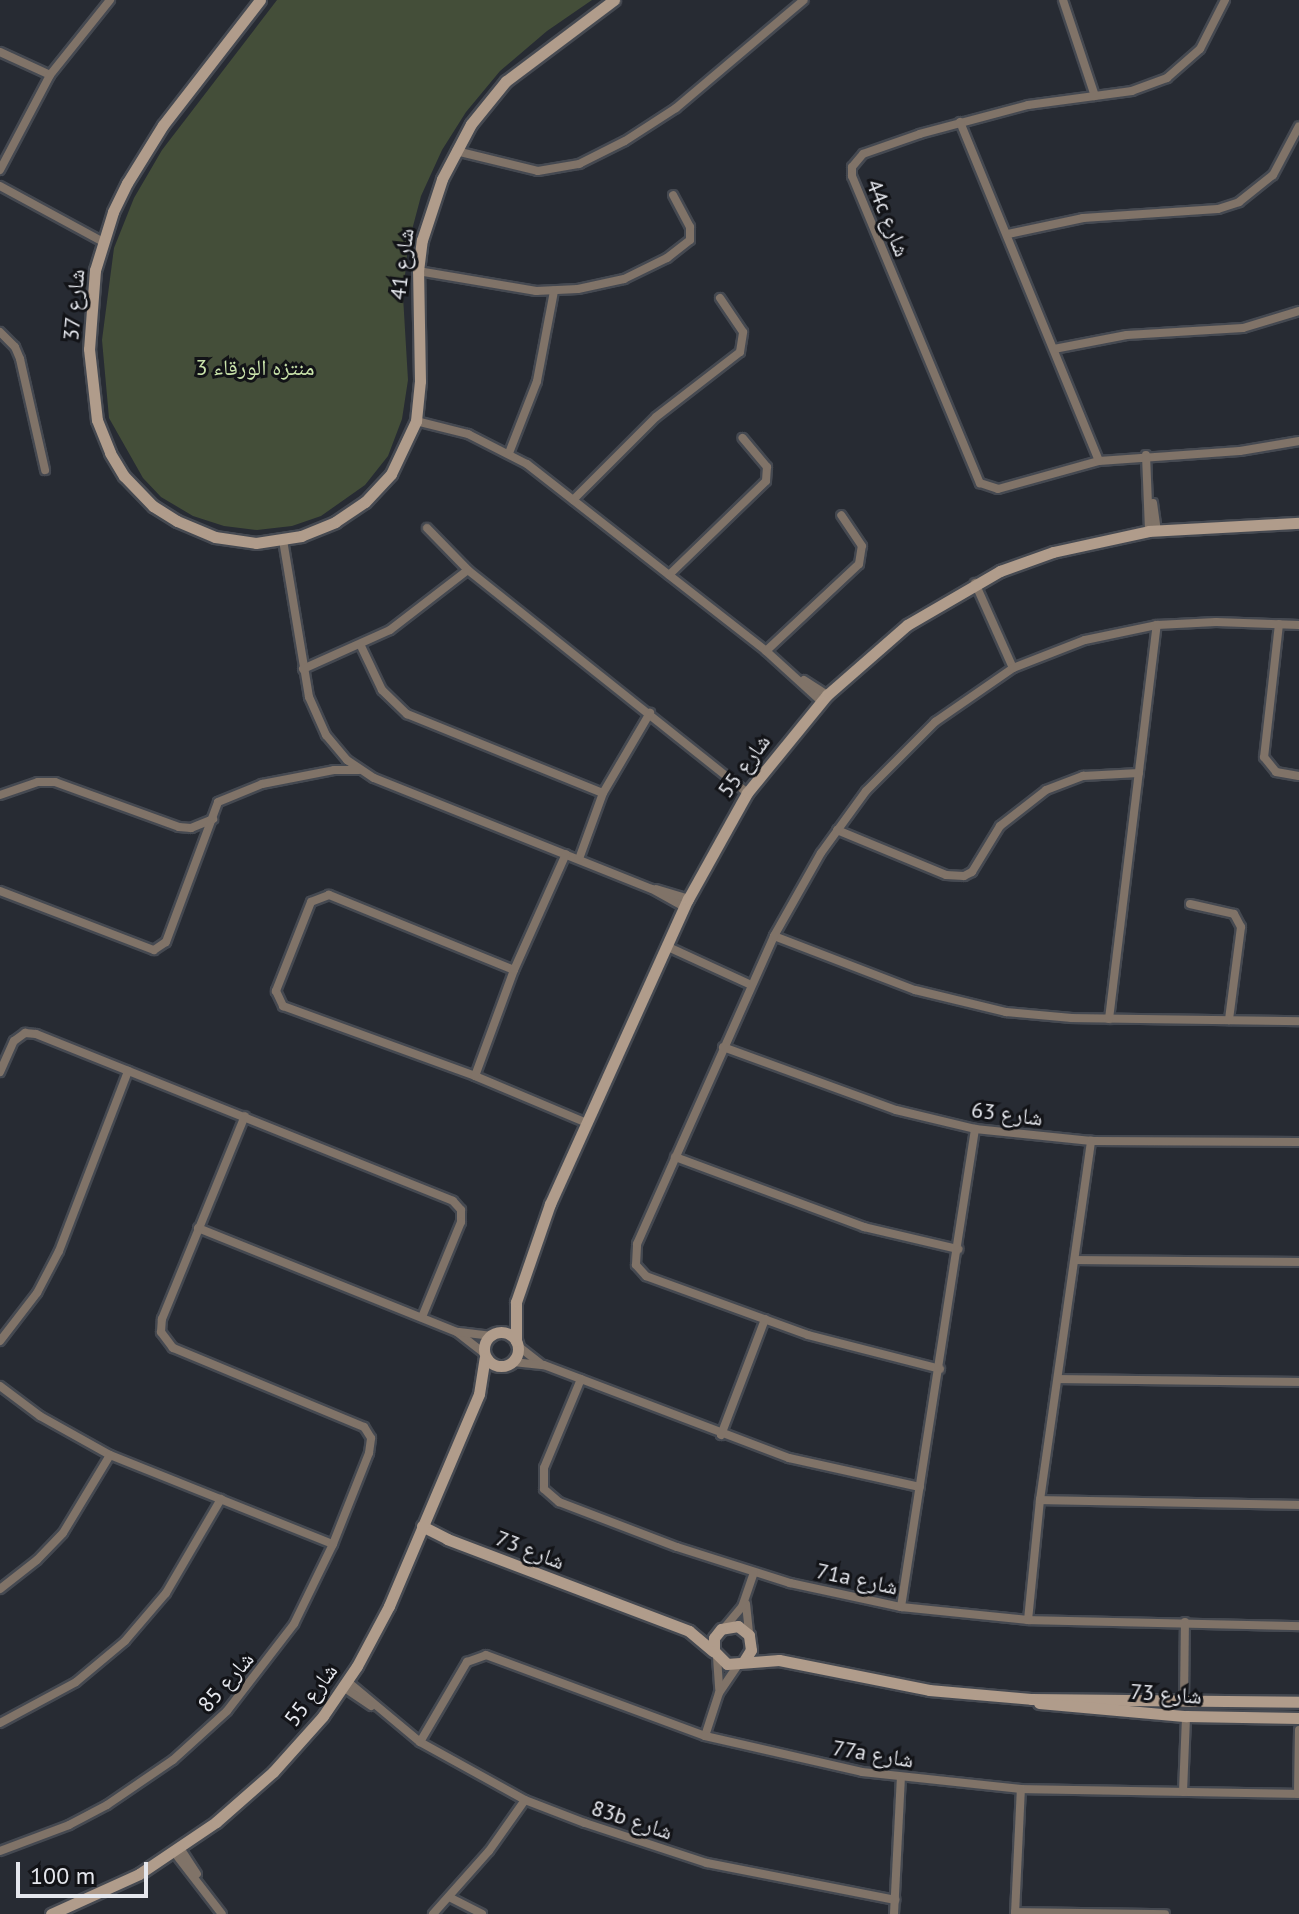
<!DOCTYPE html>
<html>
<head>
<meta charset="utf-8">
<style>
  body { margin:0 }
  #map { position:relative; width:1299px; height:1914px; overflow:hidden; background:#272b33; font-family:"PT Sans","Noto Naskh Arabic",sans-serif }
  div>[style] { position:absolute }
  [style*='--x'] { left:calc(var(--x)*1px); top:calc(var(--y)*1px); width:calc(var(--w)*1px); rotate:calc(var(--a)*1deg) }
  .green>* { inset:0; background:#444e39 }
  .roads { filter:drop-shadow(2px 0 #454951) drop-shadow(-2px 0 #454951) drop-shadow(0 2px #454951) drop-shadow(0 -2px #454951) }
  .street>* { height:8px; margin:-4px; padding:0 4px; transform-origin:4px; border-radius:4px; background:#807368 }
  .secondary>* { height:11px; margin:-5.5px; padding:0 5.5px; transform-origin:5.5px; border-radius:5.5px; background:#b09c8b }
  .secondary>.ring { margin:-5.5px; padding:0; box-sizing:content-box; background:none; border:11px solid #b09c8b; border-radius:50% }
  span { translate:-50% -50%; white-space:nowrap; text-align:center; line-height:1.15; -webkit-text-stroke:6px #121317; paint-order:stroke }
  .street-label { font-size:22px; color:#e5e7ed }
  .park-label { font-size:22px; color:#cae4ab }
  .scale { position:absolute; left:16px; top:1862px; width:132px; height:36px; box-sizing:border-box; border:4px solid #e5e7ed; border-top:0; padding-left:10px; font-size:24px; line-height:28px; white-space:nowrap; color:#e5e7ed; -webkit-text-stroke:6px #121317; paint-order:stroke }
</style>
</head>
<body>
<div id="map">
  <div class="green">
    <i style="clip-path:polygon(277px 0,592px 0,547px 31px,500px 71px,466px 112px,442px 150px,421px 196px,408px 245px,403px 296px,408px 380px,402px 419px,388px 456px,365px 485px,321px 516px,292px 526px,257px 530px,224px 526px,193px 516px,161px 497px,143px 478px,109px 418px,102px 340px,114px 248px,134px 198px,162px 150px)"></i>
  </div>
  <div class="roads">
    <div class="street">
      <i style="--x:1063;--y:0;--w:101;--a:71.6"></i>
      <i style="--x:1225;--y:0;--w:55;--a:117"></i>
      <i style="--x:1200;--y:49;--w:44;--a:138.7"></i>
      <i style="--x:1167;--y:78;--w:37;--a:160"></i>
      <i style="--x:1132;--y:91;--w:105;--a:172.3"></i>
      <i style="--x:1028;--y:105;--w:112;--a:165"></i>
      <i style="--x:920;--y:134;--w:60;--a:160.7"></i>
      <i style="--x:863;--y:154;--w:17;--a:130"></i>
      <i style="--x:852;--y:167;--w:9;--a:90"></i>
      <i style="--x:852;--y:176;--w:333;--a:67.4"></i>
      <i style="--x:980;--y:483;--w:19;--a:18"></i>
      <i style="--x:998;--y:489;--w:105;--a:-15.5"></i>
      <i style="--x:1099;--y:461;--w:141;--a:-4.1"></i>
      <i style="--x:1240;--y:451;--w:60;--a:-9.6"></i>
      <i style="--x:0;--y:52;--w:55;--a:24.7"></i>
      <i style="--x:960;--y:122;--w:366;--a:67.7"></i>
      <i style="--x:456;--y:151;--w:84;--a:13.7"></i>
      <i style="--x:538;--y:171;--w:42;--a:-9.7"></i>
      <i style="--x:579;--y:164;--w:51;--a:-26.6"></i>
      <i style="--x:625;--y:141;--w:61;--a:-32.9"></i>
      <i style="--x:676;--y:108;--w:167;--a:-40.2"></i>
      <i style="--x:0;--y:170;--w:107;--a:-62.2"></i>
      <i style="--x:50;--y:75;--w:96;--a:-51.3"></i>
      <i style="--x:0;--y:186;--w:117;--a:28.5"></i>
      <i style="--x:1008;--y:234;--w:77;--a:-12"></i>
      <i style="--x:1083;--y:218;--w:135;--a:-3.8"></i>
      <i style="--x:1218;--y:209;--w:22;--a:-18"></i>
      <i style="--x:1239;--y:202;--w:43;--a:-38.5"></i>
      <i style="--x:1273;--y:175;--w:55;--a:-62"></i>
      <i style="--x:418;--y:271;--w:120;--a:9.6"></i>
      <i style="--x:536;--y:291;--w:42;--a:-2.7"></i>
      <i style="--x:578;--y:289;--w:47;--a:-12.3"></i>
      <i style="--x:624;--y:279;--w:48;--a:-26"></i>
      <i style="--x:667;--y:258;--w:29;--a:-38"></i>
      <i style="--x:690;--y:240;--w:13;--a:-90"></i>
      <i style="--x:690;--y:227;--w:36;--a:-118"></i>
      <i style="--x:0;--y:332;--w:21;--a:45"></i>
      <i style="--x:15;--y:347;--w:13;--a:67"></i>
      <i style="--x:20;--y:359;--w:114;--a:77.3"></i>
      <i style="--x:1054;--y:349;--w:74;--a:-10.9"></i>
      <i style="--x:1127;--y:335;--w:116;--a:-3.5"></i>
      <i style="--x:1243;--y:328;--w:59;--a:-16.9"></i>
      <i style="--x:416;--y:421;--w:54;--a:14"></i>
      <i style="--x:468;--y:434;--w:66;--a:27"></i>
      <i style="--x:527;--y:464;--w:303;--a:38"></i>
      <i style="--x:766;--y:651;--w:74;--a:42.3"></i>
      <i style="--x:509;--y:453;--w:77;--a:-68.7"></i>
      <i style="--x:537;--y:381;--w:92;--a:-79.3"></i>
      <i style="--x:1146;--y:455;--w:76;--a:87.7"></i>
      <i style="--x:573;--y:500;--w:117;--a:-45"></i>
      <i style="--x:656;--y:417;--w:106;--a:-37.7"></i>
      <i style="--x:740;--y:352;--w:20;--a:-81"></i>
      <i style="--x:743;--y:332;--w:41;--a:-124.1"></i>
      <i style="--x:1153;--y:503;--w:27;--a:82"></i>
      <i style="--x:427;--y:528;--w:59;--a:45.7"></i>
      <i style="--x:468;--y:570;--w:357;--a:38.6"></i>
      <i style="--x:283;--y:540;--w:159;--a:80.6"></i>
      <i style="--x:309;--y:697;--w:42;--a:65.9"></i>
      <i style="--x:326;--y:735;--w:33;--a:50"></i>
      <i style="--x:347;--y:760;--w:32;--a:34"></i>
      <i style="--x:374;--y:778;--w:299;--a:21.8"></i>
      <i style="--x:652;--y:889;--w:37;--a:29"></i>
      <i style="--x:669;--y:575;--w:135;--a:-44.1"></i>
      <i style="--x:766;--y:481;--w:14;--a:-86"></i>
      <i style="--x:767;--y:467;--w:38;--a:-130"></i>
      <i style="--x:975;--y:583;--w:93;--a:65.9"></i>
      <i style="--x:1279;--y:624;--w:134;--a:96.4"></i>
      <i style="--x:1264;--y:757;--w:19;--a:51"></i>
      <i style="--x:1276;--y:772;--w:23;--a:10"></i>
      <i style="--x:361;--y:646;--w:49;--a:64.5"></i>
      <i style="--x:382;--y:690;--w:35;--a:44"></i>
      <i style="--x:407;--y:714;--w:211;--a:22"></i>
      <i style="--x:766;--y:651;--w:127;--a:-43.1"></i>
      <i style="--x:859;--y:564;--w:18;--a:-81"></i>
      <i style="--x:862;--y:546;--w:37;--a:-124"></i>
      <i style="--x:303;--y:669;--w:95;--a:-24.1"></i>
      <i style="--x:390;--y:630;--w:98;--a:-37.6"></i>
      <i style="--x:804;--y:680;--w:27;--a:33"></i>
      <i style="--x:0;--y:795;--w:40;--a:-18.9"></i>
      <i style="--x:38;--y:782;--w:17;--a:0"></i>
      <i style="--x:55;--y:782;--w:132;--a:19.9"></i>
      <i style="--x:179;--y:827;--w:12;--a:5"></i>
      <i style="--x:191;--y:828;--w:24;--a:-22"></i>
      <i style="--x:837;--y:830;--w:118;--a:22.4"></i>
      <i style="--x:946;--y:875;--w:18;--a:3"></i>
      <i style="--x:964;--y:876;--w:9;--a:-27"></i>
      <i style="--x:972;--y:872;--w:54;--a:-58.7"></i>
      <i style="--x:1000;--y:826;--w:58;--a:-38"></i>
      <i style="--x:1046;--y:790;--w:40;--a:-21"></i>
      <i style="--x:1083;--y:776;--w:56;--a:-3.1"></i>
      <i style="--x:579;--y:859;--w:70;--a:-70"></i>
      <i style="--x:603;--y:793;--w:93;--a:-59.6"></i>
      <i style="--x:656;--y:889;--w:34;--a:17"></i>
      <i style="--x:0;--y:891;--w:165;--a:21"></i>
      <i style="--x:154;--y:950;--w:14;--a:-34"></i>
      <i style="--x:166;--y:942;--w:149;--a:-69.6"></i>
      <i style="--x:218;--y:802;--w:48;--a:-22.2"></i>
      <i style="--x:262;--y:784;--w:73;--a:-11"></i>
      <i style="--x:334;--y:770;--w:25;--a:0"></i>
      <i style="--x:1190;--y:904;--w:45;--a:12.8"></i>
      <i style="--x:1234;--y:914;--w:15;--a:62"></i>
      <i style="--x:1241;--y:927;--w:94;--a:97.4"></i>
      <i style="--x:774;--y:936;--w:151;--a:21"></i>
      <i style="--x:915;--y:990;--w:94;--a:13.6"></i>
      <i style="--x:1006;--y:1012;--w:66;--a:5.2"></i>
      <i style="--x:1072;--y:1018;--w:227;--a:0.8"></i>
      <i style="--x:666;--y:946;--w:94;--a:24.6"></i>
      <i style="--x:514;--y:970;--w:200;--a:-157.9"></i>
      <i style="--x:329;--y:895;--w:19;--a:159"></i>
      <i style="--x:311;--y:902;--w:96;--a:111.5"></i>
      <i style="--x:276;--y:991;--w:17;--a:65"></i>
      <i style="--x:283;--y:1006;--w:204;--a:20"></i>
      <i style="--x:475;--y:1076;--w:121;--a:22.8"></i>
      <i style="--x:1109;--y:1019;--w:397;--a:-83.1"></i>
      <i style="--x:723;--y:1047;--w:184;--a:20"></i>
      <i style="--x:896;--y:1110;--w:81;--a:13.5"></i>
      <i style="--x:975;--y:1129;--w:117;--a:5.9"></i>
      <i style="--x:1091;--y:1141;--w:208;--a:0.3"></i>
      <i style="--x:0;--y:1072;--w:34;--a:-66"></i>
      <i style="--x:14;--y:1041;--w:14;--a:-36"></i>
      <i style="--x:25;--y:1033;--w:11;--a:5"></i>
      <i style="--x:36;--y:1034;--w:449;--a:21.8"></i>
      <i style="--x:453;--y:1201;--w:12;--a:48"></i>
      <i style="--x:461;--y:1210;--w:12;--a:90"></i>
      <i style="--x:461;--y:1222;--w:103;--a:112.3"></i>
      <i style="--x:475;--y:1076;--w:113;--a:-69.8"></i>
      <i style="--x:514;--y:970;--w:127;--a:-65.9"></i>
      <i style="--x:675;--y:1157;--w:202;--a:20.3"></i>
      <i style="--x:864;--y:1227;--w:97;--a:13.2"></i>
      <i style="--x:198;--y:1228;--w:279;--a:21.9"></i>
      <i style="--x:457;--y:1332;--w:33;--a:38"></i>
      <i style="--x:1075;--y:1260;--w:224;--a:0.5"></i>
      <i style="--x:459;--y:1332;--w:31;--a:7"></i>
      <i style="--x:0;--y:1341;--w:61;--a:-52.4"></i>
      <i style="--x:37;--y:1293;--w:47;--a:-62.4"></i>
      <i style="--x:59;--y:1251;--w:193;--a:-69"></i>
      <i style="--x:518;--y:1346;--w:28;--a:38"></i>
      <i style="--x:513;--y:1362;--w:31;--a:6"></i>
      <i style="--x:544;--y:1365;--w:262;--a:20.8"></i>
      <i style="--x:789;--y:1458;--w:134;--a:12.5"></i>
      <i style="--x:940;--y:1369;--w:136;--a:-165.6"></i>
      <i style="--x:808;--y:1335;--w:172;--a:-160"></i>
      <i style="--x:646;--y:1276;--w:15;--a:-132"></i>
      <i style="--x:636;--y:1265;--w:21;--a:-87"></i>
      <i style="--x:637;--y:1244;--w:337;--a:-66"></i>
      <i style="--x:774;--y:936;--w:95;--a:-60.5"></i>
      <i style="--x:821;--y:853;--w:77;--a:-54"></i>
      <i style="--x:866;--y:791;--w:98;--a:-45"></i>
      <i style="--x:935;--y:722;--w:95;--a:-34.7"></i>
      <i style="--x:1013;--y:668;--w:77;--a:-21.3"></i>
      <i style="--x:1085;--y:640;--w:74;--a:-11.8"></i>
      <i style="--x:1157;--y:625;--w:59;--a:-2.9"></i>
      <i style="--x:1216;--y:622;--w:83;--a:2.1"></i>
      <i style="--x:581;--y:1379;--w:96;--a:112.6"></i>
      <i style="--x:544;--y:1468;--w:21;--a:90"></i>
      <i style="--x:544;--y:1489;--w:20;--a:41"></i>
      <i style="--x:559;--y:1502;--w:126;--a:20.9"></i>
      <i style="--x:677;--y:1547;--w:119;--a:17.7"></i>
      <i style="--x:790;--y:1583;--w:114;--a:12.2"></i>
      <i style="--x:901;--y:1607;--w:128;--a:5.8"></i>
      <i style="--x:1028;--y:1620;--w:271;--a:1.3"></i>
      <i style="--x:1058;--y:1379;--w:241;--a:0.7"></i>
      <i style="--x:0;--y:1386;--w:50;--a:36.9"></i>
      <i style="--x:40;--y:1416;--w:80;--a:29.1"></i>
      <i style="--x:110;--y:1455;--w:240;--a:21.8"></i>
      <i style="--x:721;--y:1435;--w:124;--a:-69.2"></i>
      <i style="--x:1040;--y:1500;--w:259;--a:1.1"></i>
      <i style="--x:0;--y:1589;--w:47;--a:-38.1"></i>
      <i style="--x:37;--y:1560;--w:37;--a:-46"></i>
      <i style="--x:63;--y:1533;--w:91;--a:-58.9"></i>
      <i style="--x:746;--y:1604;--w:30;--a:84"></i>
      <i style="--x:901;--y:1607;--w:484;--a:-81.2"></i>
      <i style="--x:1028;--y:1620;--w:121;--a:-84.3"></i>
      <i style="--x:1040;--y:1500;--w:363;--a:-81.9"></i>
      <i style="--x:725;--y:1627;--w:26;--a:-50"></i>
      <i style="--x:742;--y:1607;--w:36;--a:-71"></i>
      <i style="--x:717;--y:1657;--w:32;--a:86"></i>
      <i style="--x:347;--y:1681;--w:95;--a:39.9"></i>
      <i style="--x:420;--y:1742;--w:120;--a:28.9"></i>
      <i style="--x:525;--y:1800;--w:64;--a:21"></i>
      <i style="--x:585;--y:1823;--w:128;--a:18.2"></i>
      <i style="--x:707;--y:1863;--w:192;--a:11.1"></i>
      <i style="--x:343;--y:1687;--w:34;--a:34"></i>
      <i style="--x:1184;--y:1700;--w:78;--a:-89.3"></i>
      <i style="--x:0;--y:1723;--w:86;--a:-28.3"></i>
      <i style="--x:76;--y:1682;--w:64;--a:-39.9"></i>
      <i style="--x:125;--y:1641;--w:63;--a:-49.5"></i>
      <i style="--x:166;--y:1593;--w:109;--a:-59.7"></i>
      <i style="--x:705;--y:1736;--w:45;--a:-72"></i>
      <i style="--x:719;--y:1693;--w:36;--a:-56"></i>
      <i style="--x:420;--y:1742;--w:93;--a:-59.6"></i>
      <i style="--x:467;--y:1662;--w:20;--a:-20"></i>
      <i style="--x:486;--y:1655;--w:233;--a:20.3"></i>
      <i style="--x:705;--y:1736;--w:161;--a:12.9"></i>
      <i style="--x:862;--y:1772;--w:160;--a:6.1"></i>
      <i style="--x:1021;--y:1789;--w:278;--a:1"></i>
      <i style="--x:1183;--y:1792;--w:76;--a:-87.7"></i>
      <i style="--x:1298;--y:1794;--w:64;--a:-89.1"></i>
      <i style="--x:180;--y:1848;--w:31;--a:57"></i>
      <i style="--x:0;--y:1851;--w:74;--a:-20.6"></i>
      <i style="--x:69;--y:1825;--w:43;--a:-27.8"></i>
      <i style="--x:107;--y:1805;--w:80;--a:-34.3"></i>
      <i style="--x:173;--y:1760;--w:73;--a:-42.2"></i>
      <i style="--x:227;--y:1711;--w:110;--a:-52.4"></i>
      <i style="--x:294;--y:1624;--w:89;--a:-64"></i>
      <i style="--x:333;--y:1544;--w:98;--a:-68.4"></i>
      <i style="--x:369;--y:1453;--w:15;--a:-82"></i>
      <i style="--x:371;--y:1438;--w:13;--a:-122"></i>
      <i style="--x:364;--y:1427;--w:207;--a:-157.5"></i>
      <i style="--x:173;--y:1348;--w:20;--a:-127"></i>
      <i style="--x:161;--y:1332;--w:13;--a:-86"></i>
      <i style="--x:162;--y:1319;--w:219;--a:-67.8"></i>
      <i style="--x:174;--y:1852;--w:78;--a:52.3"></i>
      <i style="--x:449;--y:1897;--w:37;--a:27"></i>
      <i style="--x:1015;--y:1912;--w:150;--a:0.8"></i>
      <i style="--x:433;--y:1914;--w:84;--a:-48.4"></i>
      <i style="--x:489;--y:1851;--w:62;--a:-54.8"></i>
      <i style="--x:894;--y:1914;--w:136;--a:-87.1"></i>
      <i style="--x:1015;--y:1914;--w:125;--a:-87.3"></i>
    </div>
    <div class="secondary">
      <i style="--x:260;--y:0;--w:158;--a:127.8"></i>
      <i style="--x:163;--y:125;--w:68;--a:121.8"></i>
      <i style="--x:127;--y:183;--w:32;--a:116"></i>
      <i style="--x:113;--y:212;--w:61;--a:107.2"></i>
      <i style="--x:95;--y:270;--w:79;--a:94.3"></i>
      <i style="--x:89;--y:349;--w:71;--a:83.6"></i>
      <i style="--x:97;--y:420;--w:35;--a:68"></i>
      <i style="--x:110;--y:453;--w:27;--a:59"></i>
      <i style="--x:124;--y:476;--w:42;--a:46"></i>
      <i style="--x:153;--y:506;--w:28;--a:32"></i>
      <i style="--x:177;--y:521;--w:41;--a:22.8"></i>
      <i style="--x:215;--y:537;--w:41;--a:8.3"></i>
      <i style="--x:256;--y:543;--w:46;--a:-8.8"></i>
      <i style="--x:301;--y:536;--w:37;--a:-22"></i>
      <i style="--x:335;--y:522;--w:36;--a:-34"></i>
      <i style="--x:365;--y:502;--w:38;--a:-47"></i>
      <i style="--x:391;--y:474;--w:59;--a:-64.7"></i>
      <i style="--x:416;--y:421;--w:40;--a:-84.3"></i>
      <i style="--x:420;--y:381;--w:110;--a:-91"></i>
      <i style="--x:418;--y:271;--w:31;--a:-83"></i>
      <i style="--x:422;--y:240;--w:64;--a:-71.8"></i>
      <i style="--x:442;--y:179;--w:62;--a:-62.2"></i>
      <i style="--x:471;--y:124;--w:55;--a:-50.9"></i>
      <i style="--x:506;--y:81;--w:135;--a:-36.9"></i>
      <i class="ring" style="left:484px;top:1332px;width:23px;height:23px"></i>
      <i style="--x:516;--y:1341;--w:39;--a:-90"></i>
      <i style="--x:516;--y:1302;--w:104;--a:-70.9"></i>
      <i style="--x:550;--y:1204;--w:335;--a:-65.7"></i>
      <i style="--x:688;--y:899;--w:121;--a:-60.9"></i>
      <i style="--x:747;--y:793;--w:127;--a:-50.8"></i>
      <i style="--x:827;--y:695;--w:106;--a:-41.2"></i>
      <i style="--x:907;--y:625;--w:108;--a:-30.1"></i>
      <i style="--x:1000;--y:571;--w:56;--a:-19.7"></i>
      <i style="--x:1053;--y:552;--w:98;--a:-12.3"></i>
      <i style="--x:1149;--y:531;--w:150;--a:-3.1"></i>
      <i style="--x:422;--y:1526;--w:28;--a:27"></i>
      <i style="--x:447;--y:1539;--w:259;--a:20.8"></i>
      <i style="--x:689;--y:1631;--w:31;--a:40"></i>
      <i style="--x:744;--y:1661;--w:13;--a:-58"></i>
      <i style="--x:751;--y:1650;--w:15;--a:-98"></i>
      <i style="--x:749;--y:1635;--w:14;--a:-141"></i>
      <i style="--x:738;--y:1626;--w:17;--a:170"></i>
      <i style="--x:721;--y:1629;--w:11;--a:128"></i>
      <i style="--x:714;--y:1638;--w:13;--a:90"></i>
      <i style="--x:714;--y:1651;--w:18;--a:45"></i>
      <i style="--x:727;--y:1664;--w:52;--a:-4.4"></i>
      <i style="--x:779;--y:1660;--w:153;--a:11.3"></i>
      <i style="--x:929;--y:1690;--w:102;--a:5"></i>
      <i style="--x:1031;--y:1699;--w:268;--a:0.6"></i>
      <i style="--x:1039;--y:1703;--w:148;--a:5.1"></i>
      <i style="--x:1186;--y:1716;--w:113;--a:1"></i>
      <i style="--x:51;--y:1914;--w:97;--a:-24.4"></i>
      <i style="--x:139;--y:1874;--w:93;--a:-34"></i>
      <i style="--x:216;--y:1822;--w:76;--a:-41.3"></i>
      <i style="--x:273;--y:1772;--w:75;--a:-48.2"></i>
      <i style="--x:323;--y:1716;--w:60;--a:-55.8"></i>
      <i style="--x:357;--y:1666;--w:68;--a:-61.9"></i>
      <i style="--x:389;--y:1606;--w:230;--a:-67"></i>
      <i style="--x:479;--y:1394;--w:36;--a:-81"></i>
    </div>
  </div>
  <div class="street-label">
    <span style="left:888px;top:218px;rotate:68deg">44c شارع</span>
    <span style="left:402px;top:264px;rotate:-83deg">شارع 41</span>
    <span style="left:74px;top:305px;rotate:-85deg">شارع 37</span>
    <span style="left:744px;top:766px;rotate:-54deg">شارع 55</span>
    <span style="left:1007px;top:1114px;rotate:7deg">شارع 63</span>
    <span style="left:530px;top:1550px;rotate:21deg">شارع 73</span>
    <span style="left:857px;top:1579px;rotate:12deg">71a شارع</span>
    <span style="left:226px;top:1682px;rotate:-49deg">شارع 85</span>
    <span style="left:1166px;top:1694px;rotate:4deg">شارع 73</span>
    <span style="left:311px;top:1695px;rotate:-53deg">شارع 55</span>
    <span style="left:873px;top:1754px;rotate:9deg">77a شارع</span>
    <span style="left:632px;top:1820px;rotate:18deg">83b شارع</span>
  </div>
  <div class="park-label">
    <span style="left:255px;top:368px">منتزه الورقاء 3</span>
  </div>
  <div class="scale">100 m</div>
</div>
</body>
</html>
